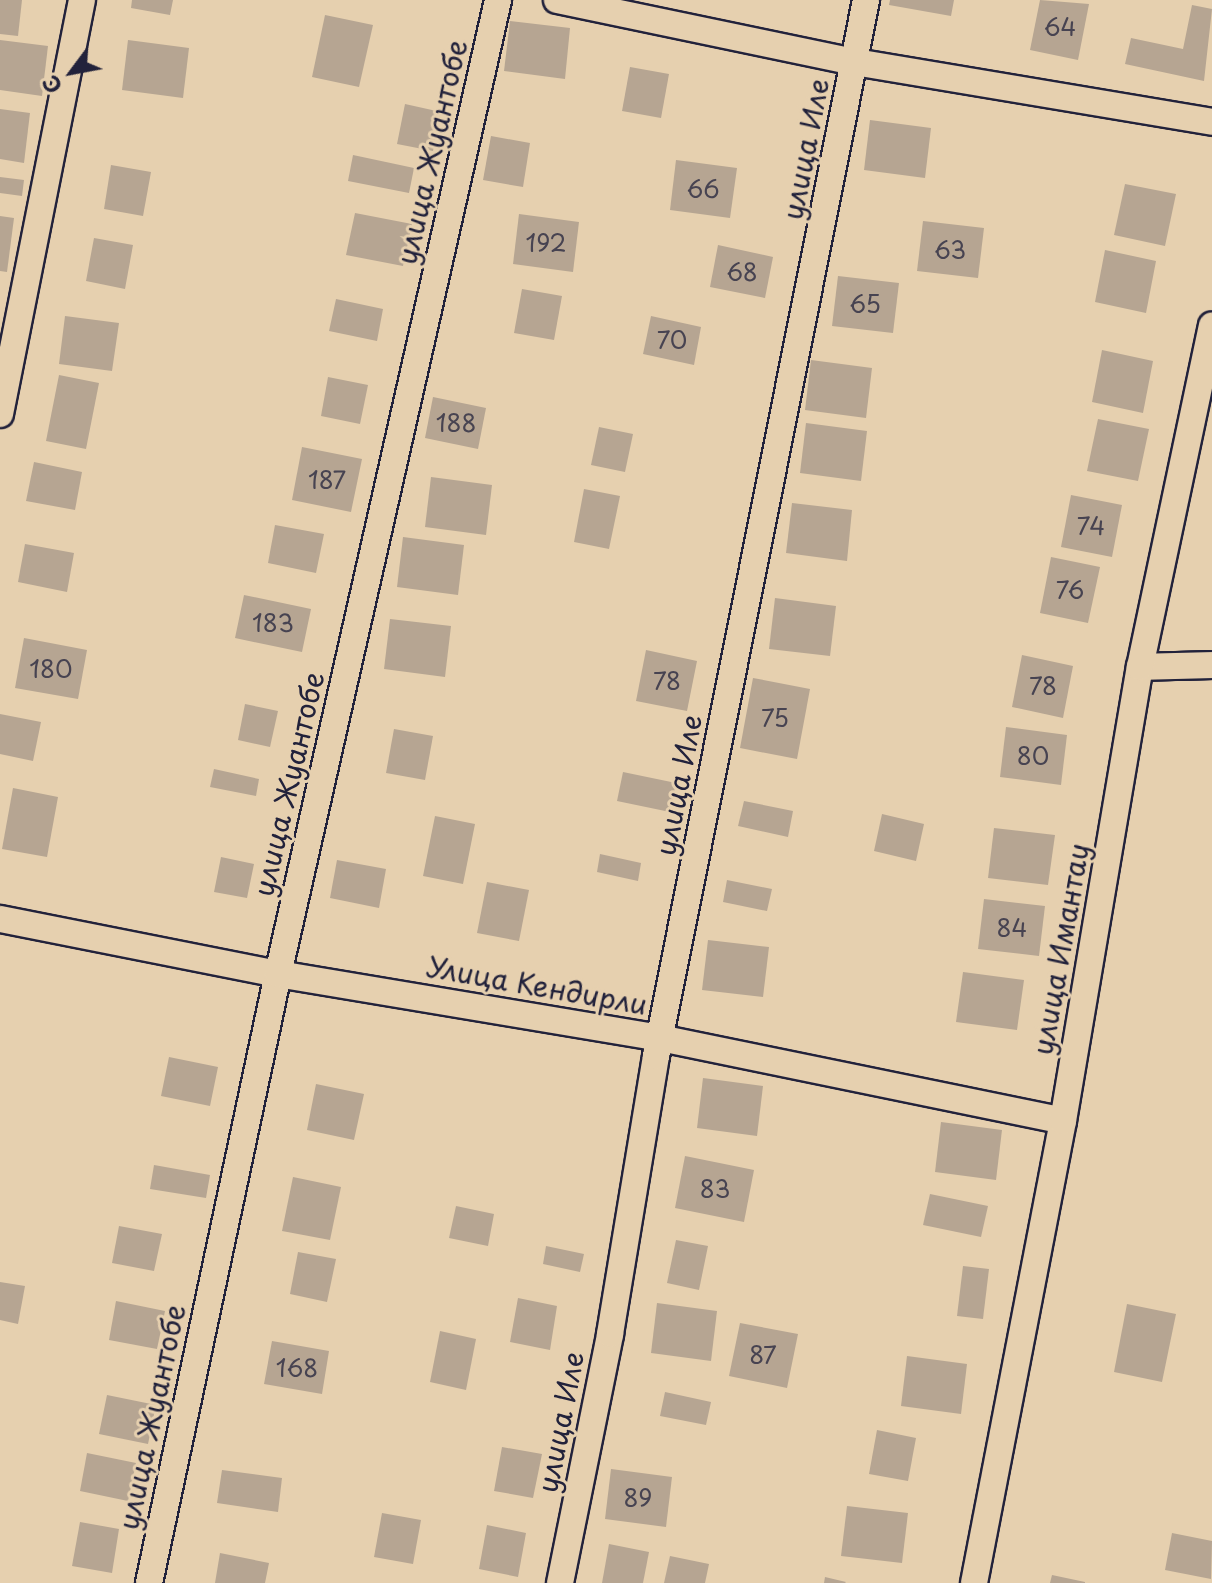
<!DOCTYPE html>
<html>
<head>
<meta charset="utf-8">
<style>
  body { margin:0 }
  #map { position:relative; width:1212px; height:1583px; overflow:hidden; background:#e6d0af; font-family:"Playpen Sans",sans-serif }
  div>[style] { position:absolute }
  [style*='--x'] { left:calc(var(--x)*1px); top:calc(var(--y)*1px); width:calc(var(--w)*1px); rotate:calc(var(--a)*1deg) }
  .building>* { inset:0; background:#b6a592 }
  .roads { filter:drop-shadow(2px 0 #22223b) drop-shadow(-2px 0 #22223b) drop-shadow(0 2px #22223b) drop-shadow(0 -2px #22223b) }
  .minor>* { height:26px; margin:-13px; padding:0 13px; transform-origin:13px; border-radius:13px; background:#e6d0af }
  span { translate:-50% -50%; white-space:nowrap; text-align:center; line-height:1.15; -webkit-text-stroke:6px #e6d0af; paint-order:stroke }
  .number-label { font-size:24px; color:#474351 }
  .number-label span { -webkit-text-stroke-width:0 }
  .street-label { font-size:28px; color:#22223b }
  .north { position:absolute; left:32px; top:32px; width:80px; height:80px; -webkit-text-stroke:6px #e6d0af; paint-order:stroke; rotate:238deg; font-size:22px; font-weight:700; line-height:32px; text-align:center; color:#22223b }
  .north::after { content:''; display:block; margin:auto; width:28px; height:36px; background:#22223b; clip-path:polygon(50% 0,100% 100%,50% 72%,0 100%) }
</style>
</head>
<body>
<div id="map">
  <div class="building">
    <i style="clip-path:polygon(0 0,22px 0,18px 36px,0 34px)"></i>
    <i style="clip-path:polygon(132px 0,173px 0,170px 15px,131px 8px)"></i>
    <i style="clip-path:polygon(890px 0,954px 0,951px 16px,889px 5px)"></i>
    <i style="clip-path:polygon(1040px 0,1089px 4px,1078px 60px,1030px 50px)"></i>
    <i style="clip-path:polygon(1192px 5px,1212px 9px,1204px 81px,1125px 64px,1131px 38px,1183px 49px)"></i>
    <i style="clip-path:polygon(325px 15px,373px 25px,359px 87px,312px 77px)"></i>
    <i style="clip-path:polygon(510px 21px,570px 28px,565px 79px,504px 71px)"></i>
    <i style="clip-path:polygon(0 40px,48px 46px,42px 96px,0 90px)"></i>
    <i style="clip-path:polygon(128px 40px,189px 48px,183px 98px,122px 90px)"></i>
    <i style="clip-path:polygon(630px 67px,669px 74px,661px 118px,622px 111px)"></i>
    <i style="clip-path:polygon(405px 104px,441px 112px,433px 151px,397px 144px)"></i>
    <i style="clip-path:polygon(0 109px,30px 113px,24px 163px,0 159px)"></i>
    <i style="clip-path:polygon(870px 120px,931px 128px,925px 178px,864px 170px)"></i>
    <i style="clip-path:polygon(491px 136px,530px 143px,523px 187px,483px 180px)"></i>
    <i style="clip-path:polygon(353px 155px,414px 168px,409px 193px,348px 181px)"></i>
    <i style="clip-path:polygon(676px 160px,737px 168px,730px 218px,670px 210px)"></i>
    <i style="clip-path:polygon(111px 165px,151px 172px,143px 216px,104px 209px)"></i>
    <i style="clip-path:polygon(0 177px,24px 180px,22px 196px,0 193px)"></i>
    <i style="clip-path:polygon(1125px 184px,1176px 194px,1165px 246px,1114px 235px)"></i>
    <i style="clip-path:polygon(355px 213px,412px 224px,403px 266px,346px 255px)"></i>
    <i style="clip-path:polygon(519px 214px,579px 222px,573px 272px,513px 264px)"></i>
    <i style="clip-path:polygon(0 216px,14px 218px,7px 272px,0 271px)"></i>
    <i style="clip-path:polygon(923px 221px,984px 228px,978px 278px,917px 271px)"></i>
    <i style="clip-path:polygon(94px 238px,133px 245px,125px 289px,86px 281px)"></i>
    <i style="clip-path:polygon(718px 245px,773px 257px,765px 298px,710px 287px)"></i>
    <i style="clip-path:polygon(1105px 250px,1156px 261px,1146px 313px,1095px 302px)"></i>
    <i style="clip-path:polygon(838px 276px,899px 283px,893px 333px,832px 326px)"></i>
    <i style="clip-path:polygon(522px 289px,562px 296px,554px 340px,514px 333px)"></i>
    <i style="clip-path:polygon(336px 299px,383px 309px,377px 341px,329px 331px)"></i>
    <i style="clip-path:polygon(65px 316px,119px 323px,112px 371px,59px 364px)"></i>
    <i style="clip-path:polygon(651px 316px,701px 327px,694px 365px,643px 354px)"></i>
    <i style="clip-path:polygon(1102px 350px,1153px 361px,1143px 413px,1092px 402px)"></i>
    <i style="clip-path:polygon(811px 360px,872px 368px,866px 418px,805px 410px)"></i>
    <i style="clip-path:polygon(59px 375px,99px 383px,86px 449px,46px 441px)"></i>
    <i style="clip-path:polygon(328px 377px,368px 385px,360px 424px,321px 416px)"></i>
    <i style="clip-path:polygon(433px 397px,486px 408px,478px 449px,425px 438px)"></i>
    <i style="clip-path:polygon(1098px 419px,1149px 429px,1138px 481px,1087px 471px)"></i>
    <i style="clip-path:polygon(806px 423px,867px 431px,861px 481px,800px 473px)"></i>
    <i style="clip-path:polygon(599px 427px,633px 434px,625px 472px,591px 465px)"></i>
    <i style="clip-path:polygon(302px 447px,362px 459px,351px 512px,292px 500px)"></i>
    <i style="clip-path:polygon(34px 462px,82px 472px,75px 510px,26px 501px)"></i>
    <i style="clip-path:polygon(431px 477px,492px 485px,486px 535px,425px 527px)"></i>
    <i style="clip-path:polygon(584px 489px,620px 496px,609px 549px,574px 542px)"></i>
    <i style="clip-path:polygon(1071px 495px,1122px 505px,1112px 557px,1061px 547px)"></i>
    <i style="clip-path:polygon(792px 503px,852px 510px,847px 561px,786px 553px)"></i>
    <i style="clip-path:polygon(275px 525px,324px 534px,316px 573px,268px 563px)"></i>
    <i style="clip-path:polygon(403px 537px,464px 545px,458px 595px,397px 587px)"></i>
    <i style="clip-path:polygon(25px 544px,74px 553px,67px 592px,18px 582px)"></i>
    <i style="clip-path:polygon(1051px 557px,1100px 567px,1088px 623px,1040px 613px)"></i>
    <i style="clip-path:polygon(244px 595px,311px 609px,302px 652px,235px 638px)"></i>
    <i style="clip-path:polygon(775px 598px,836px 606px,830px 656px,769px 649px)"></i>
    <i style="clip-path:polygon(390px 619px,451px 626px,445px 677px,384px 669px)"></i>
    <i style="clip-path:polygon(24px 638px,87px 650px,78px 699px,15px 688px)"></i>
    <i style="clip-path:polygon(646px 650px,697px 661px,687px 711px,636px 701px)"></i>
    <i style="clip-path:polygon(1022px 655px,1073px 666px,1063px 718px,1012px 707px)"></i>
    <i style="clip-path:polygon(753px 678px,810px 689px,797px 759px,740px 748px)"></i>
    <i style="clip-path:polygon(245px 704px,278px 711px,270px 747px,238px 740px)"></i>
    <i style="clip-path:polygon(0 714px,41px 722px,33px 761px,0 754px)"></i>
    <i style="clip-path:polygon(1006px 727px,1067px 735px,1061px 785px,1000px 777px)"></i>
    <i style="clip-path:polygon(394px 729px,433px 736px,425px 780px,386px 773px)"></i>
    <i style="clip-path:polygon(214px 769px,259px 779px,256px 796px,210px 787px)"></i>
    <i style="clip-path:polygon(623px 772px,676px 783px,670px 812px,617px 801px)"></i>
    <i style="clip-path:polygon(13px 788px,58px 797px,47px 857px,2px 849px)"></i>
    <i style="clip-path:polygon(744px 801px,793px 811px,788px 837px,738px 826px)"></i>
    <i style="clip-path:polygon(882px 814px,924px 824px,916px 861px,874px 851px)"></i>
    <i style="clip-path:polygon(435px 816px,475px 824px,463px 884px,423px 876px)"></i>
    <i style="clip-path:polygon(994px 828px,1055px 835px,1048px 885px,988px 878px)"></i>
    <i style="clip-path:polygon(600px 854px,641px 863px,638px 881px,597px 872px)"></i>
    <i style="clip-path:polygon(221px 857px,254px 864px,247px 898px,214px 892px)"></i>
    <i style="clip-path:polygon(337px 860px,386px 869px,379px 908px,330px 898px)"></i>
    <i style="clip-path:polygon(727px 880px,772px 889px,767px 911px,723px 902px)"></i>
    <i style="clip-path:polygon(487px 882px,529px 890px,519px 941px,477px 933px)"></i>
    <i style="clip-path:polygon(984px 899px,1045px 906px,1039px 956px,978px 949px)"></i>
    <i style="clip-path:polygon(708px 940px,769px 947px,763px 997px,702px 990px)"></i>
    <i style="clip-path:polygon(963px 972px,1024px 980px,1017px 1030px,956px 1022px)"></i>
    <i style="clip-path:polygon(169px 1057px,218px 1067px,210px 1106px,161px 1096px)"></i>
    <i style="clip-path:polygon(703px 1078px,763px 1086px,757px 1136px,697px 1128px)"></i>
    <i style="clip-path:polygon(316px 1084px,364px 1094px,354px 1140px,307px 1130px)"></i>
    <i style="clip-path:polygon(941px 1122px,1002px 1130px,996px 1180px,935px 1172px)"></i>
    <i style="clip-path:polygon(685px 1156px,754px 1170px,744px 1222px,675px 1208px)"></i>
    <i style="clip-path:polygon(154px 1165px,210px 1175px,206px 1198px,150px 1189px)"></i>
    <i style="clip-path:polygon(293px 1177px,341px 1187px,330px 1240px,282px 1231px)"></i>
    <i style="clip-path:polygon(930px 1194px,988px 1206px,981px 1237px,923px 1225px)"></i>
    <i style="clip-path:polygon(456px 1206px,494px 1214px,488px 1246px,449px 1238px)"></i>
    <i style="clip-path:polygon(119px 1226px,162px 1234px,154px 1271px,112px 1263px)"></i>
    <i style="clip-path:polygon(676px 1240px,708px 1246px,699px 1290px,667px 1283px)"></i>
    <i style="clip-path:polygon(546px 1246px,584px 1254px,580px 1272px,543px 1264px)"></i>
    <i style="clip-path:polygon(298px 1252px,336px 1259px,327px 1302px,290px 1294px)"></i>
    <i style="clip-path:polygon(963px 1266px,989px 1269px,983px 1319px,957px 1316px)"></i>
    <i style="clip-path:polygon(0 1282px,25px 1286px,18px 1324px,0 1320px)"></i>
    <i style="clip-path:polygon(518px 1298px,557px 1306px,550px 1350px,510px 1342px)"></i>
    <i style="clip-path:polygon(116px 1301px,165px 1311px,157px 1349px,109px 1340px)"></i>
    <i style="clip-path:polygon(657px 1303px,717px 1311px,711px 1361px,651px 1353px)"></i>
    <i style="clip-path:polygon(1127px 1304px,1176px 1314px,1162px 1382px,1114px 1372px)"></i>
    <i style="clip-path:polygon(740px 1323px,798px 1334px,787px 1388px,729px 1376px)"></i>
    <i style="clip-path:polygon(440px 1331px,476px 1339px,466px 1390px,430px 1382px)"></i>
    <i style="clip-path:polygon(272px 1341px,329px 1351px,322px 1394px,264px 1384px)"></i>
    <i style="clip-path:polygon(907px 1356px,967px 1364px,961px 1414px,901px 1406px)"></i>
    <i style="clip-path:polygon(665px 1392px,711px 1402px,706px 1425px,660px 1416px)"></i>
    <i style="clip-path:polygon(107px 1395px,156px 1405px,148px 1444px,99px 1434px)"></i>
    <i style="clip-path:polygon(877px 1430px,916px 1438px,908px 1481px,869px 1474px)"></i>
    <i style="clip-path:polygon(502px 1447px,542px 1454px,533px 1498px,494px 1491px)"></i>
    <i style="clip-path:polygon(87px 1453px,136px 1463px,128px 1501px,80px 1491px)"></i>
    <i style="clip-path:polygon(611px 1469px,672px 1477px,666px 1527px,605px 1519px)"></i>
    <i style="clip-path:polygon(222px 1470px,282px 1478px,278px 1512px,217px 1503px)"></i>
    <i style="clip-path:polygon(847px 1506px,908px 1513px,902px 1563px,841px 1556px)"></i>
    <i style="clip-path:polygon(382px 1513px,421px 1520px,413px 1564px,374px 1557px)"></i>
    <i style="clip-path:polygon(80px 1522px,119px 1529px,112px 1573px,72px 1566px)"></i>
    <i style="clip-path:polygon(487px 1525px,526px 1533px,518px 1577px,479px 1569px)"></i>
    <i style="clip-path:polygon(1172px 1533px,1212px 1541px,1211px 1579px,1165px 1570px)"></i>
    <i style="clip-path:polygon(609px 1544px,649px 1552px,643px 1583px,602px 1583px)"></i>
    <i style="clip-path:polygon(220px 1553px,269px 1563px,265px 1583px,215px 1583px)"></i>
    <i style="clip-path:polygon(670px 1556px,709px 1564px,705px 1583px,664px 1583px)"></i>
    <i style="clip-path:polygon(1052px 1575px,1085px 1582px,1085px 1583px,1050px 1583px)"></i>
    <i style="clip-path:polygon(825px 1577px,846px 1582px,845px 1583px,824px 1583px)"></i>
  </div>
  <div class="roads">
    <div class="minor">
      <i style="--x:557;--y:0;--w:304;--a:11.8"></i>
      <i style="--x:855;--y:62;--w:362;--a:9.5"></i>
      <i style="--x:0;--y:414;--w:422;--a:-78.8"></i>
      <i style="--x:1140;--y:667;--w:72;--a:-1.6"></i>
      <i style="--x:0;--y:919;--w:283;--a:11.2"></i>
      <i style="--x:278;--y:974;--w:387;--a:9.5"></i>
      <i style="--x:660;--y:1038;--w:411;--a:11.6"></i>
      <i style="--x:149;--y:1583;--w:623;--a:-78.04"></i>
      <i style="--x:278;--y:974;--w:999;--a:-77.27"></i>
      <i style="--x:560;--y:1583;--w:254;--a:-78.6"></i>
      <i style="--x:610;--y:1334;--w:282;--a:-80.6"></i>
      <i style="--x:656;--y:1056;--w:1077;--a:-78.75"></i>
      <i style="--x:974;--y:1583;--w:470;--a:-79.1"></i>
      <i style="--x:1063;--y:1121;--w:460;--a:-80.4"></i>
      <i style="--x:1140;--y:667;--w:349;--a:-78.1"></i>
    </div>
  </div>
  <div class="number-label">
    <span style="left:1060px;top:27px">64</span>
    <span style="left:703px;top:189px">66</span>
    <span style="left:546px;top:243px">192</span>
    <span style="left:950px;top:250px">63</span>
    <span style="left:742px;top:272px">68</span>
    <span style="left:865px;top:304px">65</span>
    <span style="left:672px;top:340px">70</span>
    <span style="left:456px;top:423px">188</span>
    <span style="left:327px;top:480px">187</span>
    <span style="left:1091px;top:526px">74</span>
    <span style="left:1070px;top:590px">76</span>
    <span style="left:273px;top:623px">183</span>
    <span style="left:51px;top:669px">180</span>
    <span style="left:667px;top:681px">78</span>
    <span style="left:1043px;top:686px">78</span>
    <span style="left:775px;top:718px">75</span>
    <span style="left:1033px;top:756px">80</span>
    <span style="left:1012px;top:928px">84</span>
    <span style="left:715px;top:1189px">83</span>
    <span style="left:763px;top:1355px">87</span>
    <span style="left:297px;top:1368px">168</span>
    <span style="left:638px;top:1498px">89</span>
  </div>
  <div class="street-label">
    <span style="left:805px;top:149px;rotate:-79deg">улица Иле</span>
    <span style="left:431px;top:152px;rotate:-77deg">улица Жуантобе</span>
    <span style="left:288px;top:784px;rotate:-77deg">улица Жуантобе</span>
    <span style="left:678px;top:785px;rotate:-79deg">улица Иле</span>
    <span style="left:1060px;top:949px;rotate:-80deg">улица Имантау</span>
    <span style="left:537px;top:985px;rotate:10deg">Улица Кендирли</span>
    <span style="left:151px;top:1417px;rotate:-78deg">улица Жуантобе</span>
    <span style="left:560px;top:1422px;rotate:-79deg">улица Иле</span>
  </div>
  <div class="north">С</div>
</div>
</body>
</html>
